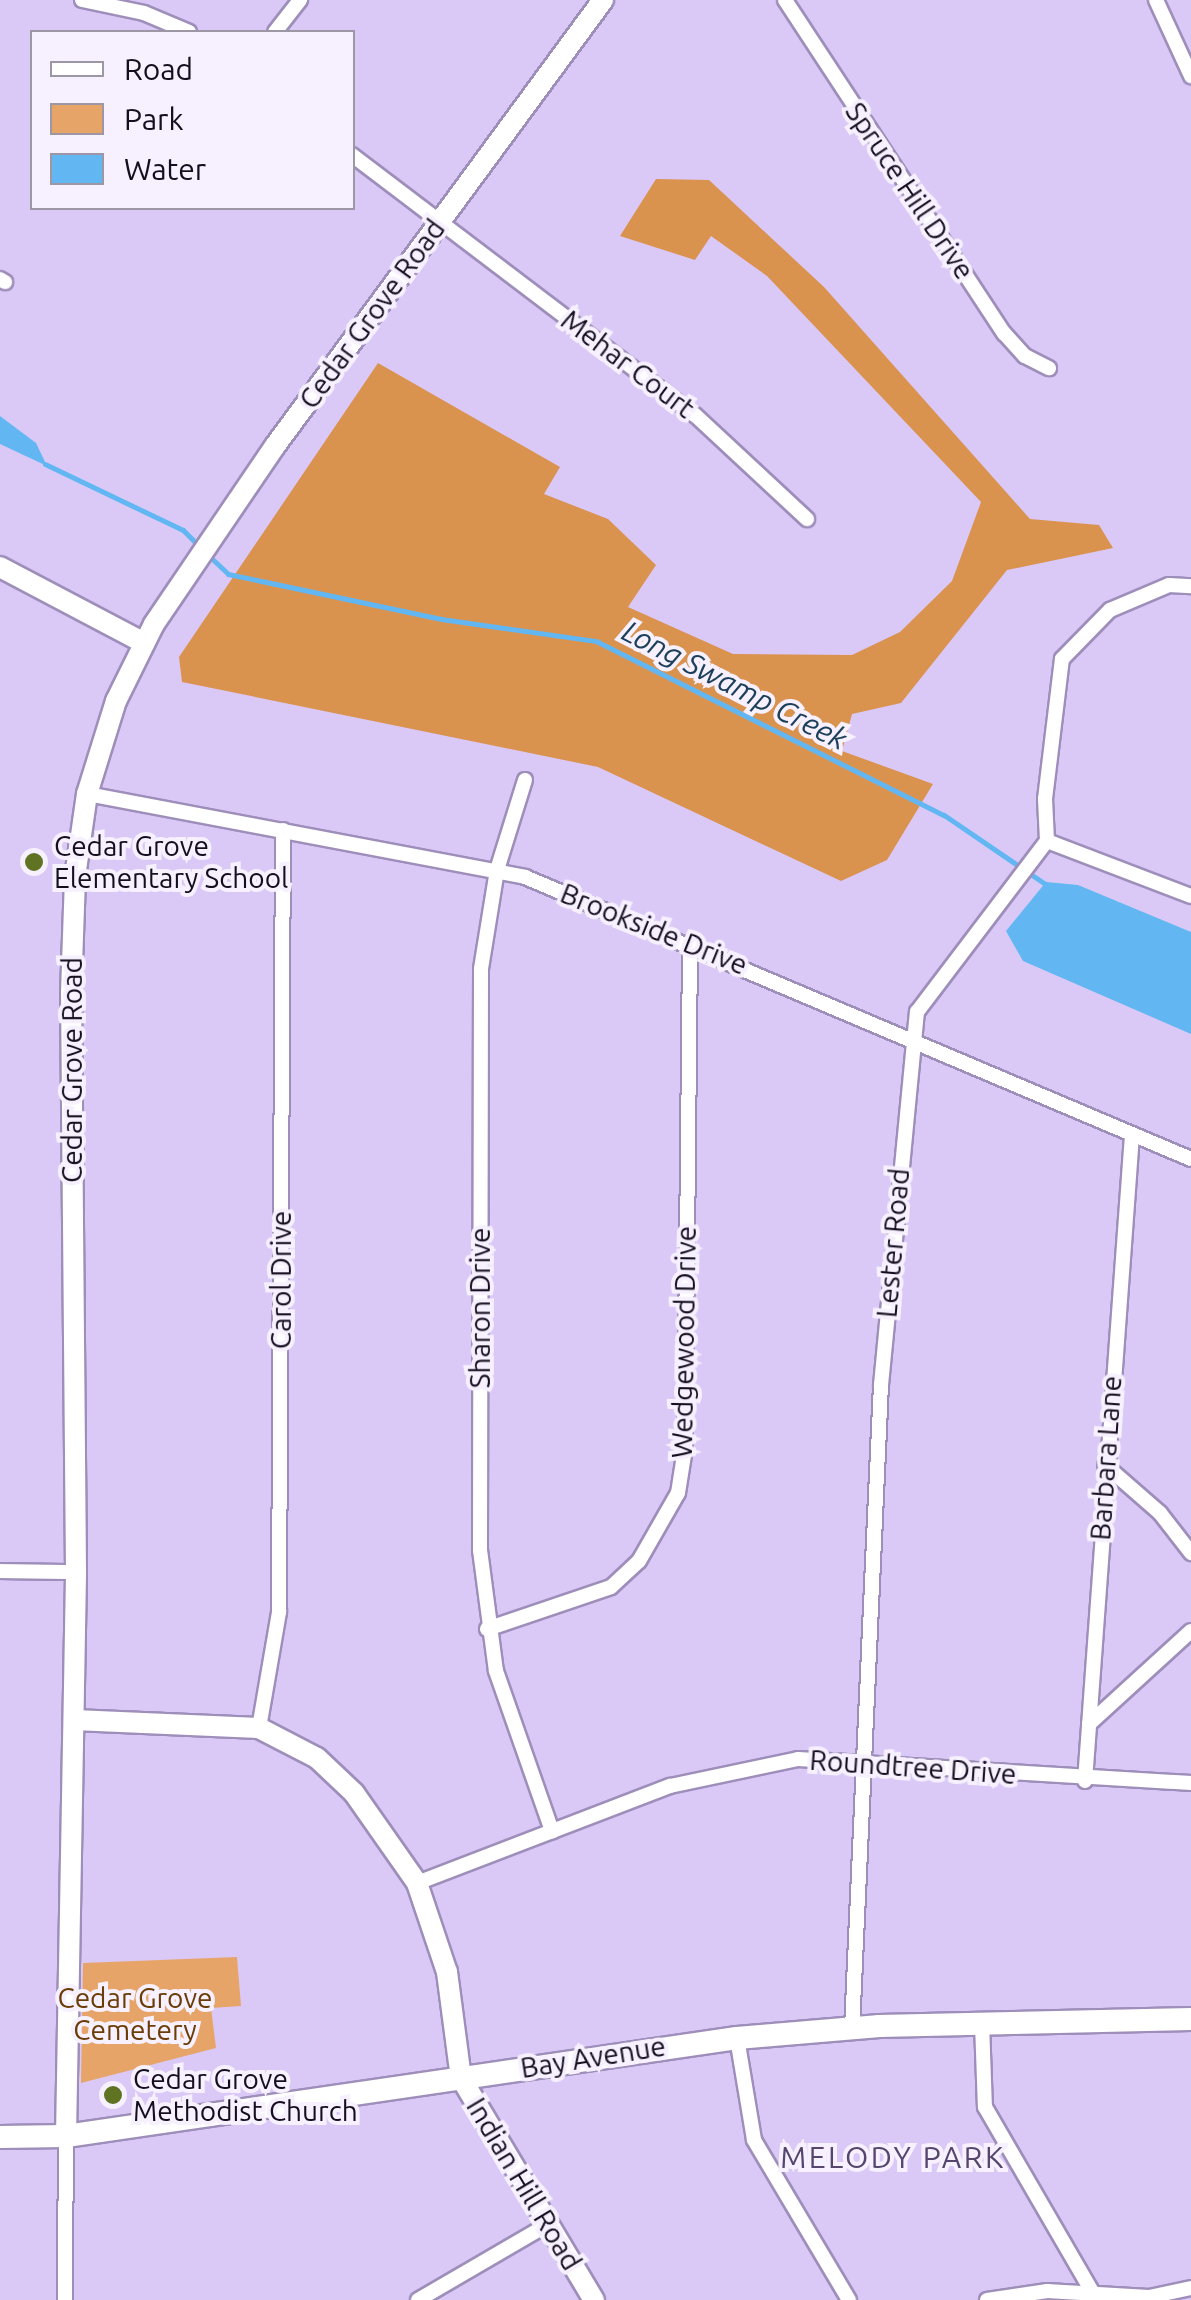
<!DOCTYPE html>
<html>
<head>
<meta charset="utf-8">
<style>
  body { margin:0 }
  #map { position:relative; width:1191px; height:2300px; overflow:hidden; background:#dac9f7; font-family:Ubuntu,sans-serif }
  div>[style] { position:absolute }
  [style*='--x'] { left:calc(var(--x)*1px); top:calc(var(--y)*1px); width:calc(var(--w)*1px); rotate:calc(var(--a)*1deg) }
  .green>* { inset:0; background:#e7a468 }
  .forest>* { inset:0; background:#da924f }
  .water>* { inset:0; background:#62b7f3 }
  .stream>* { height:5px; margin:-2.5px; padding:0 2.5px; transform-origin:2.5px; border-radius:2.5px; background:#62b7f3 }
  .roads { filter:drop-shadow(2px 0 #9e8eba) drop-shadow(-2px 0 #9e8eba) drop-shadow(0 2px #9e8eba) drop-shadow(0 -2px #9e8eba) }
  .street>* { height:14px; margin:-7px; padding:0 7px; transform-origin:7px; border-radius:7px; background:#fff }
  .secondary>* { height:20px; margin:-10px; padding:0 10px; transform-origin:10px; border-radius:10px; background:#fff }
  .primary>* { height:22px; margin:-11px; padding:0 11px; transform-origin:11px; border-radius:11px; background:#fff }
  .dots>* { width:28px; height:28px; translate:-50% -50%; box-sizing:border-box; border:5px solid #f6f0ff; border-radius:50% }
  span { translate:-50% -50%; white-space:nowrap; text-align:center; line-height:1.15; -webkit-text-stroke:8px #f6f0ff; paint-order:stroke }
  .street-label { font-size:28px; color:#140e1e }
  .poi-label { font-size:28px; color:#140e1e }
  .left { translate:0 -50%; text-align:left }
  .park-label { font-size:28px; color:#6b3c05 }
  .water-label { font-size:30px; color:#1d4059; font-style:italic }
  .neighbourhood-label { font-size:30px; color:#56466d; letter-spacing:2.5px }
  .legend { position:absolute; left:30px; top:30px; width:325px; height:180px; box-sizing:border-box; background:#f6f0ff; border:2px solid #9c96a5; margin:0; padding:12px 18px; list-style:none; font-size:30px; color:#140e1e }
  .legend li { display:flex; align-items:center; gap:20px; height:50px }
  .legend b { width:50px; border:2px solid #9c96a5 }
</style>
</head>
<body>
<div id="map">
  <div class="green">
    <i style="clip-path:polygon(237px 1957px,241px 2006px,211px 2008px,216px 2048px,81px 2083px,83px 1963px)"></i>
  </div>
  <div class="forest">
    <i style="clip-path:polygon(656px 179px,709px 180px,824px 287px,1030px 519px,1099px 525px,1113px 548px,1007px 570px,901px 703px,852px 714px,842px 751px,933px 784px,887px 860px,841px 881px,598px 767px,182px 682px,179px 657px,378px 363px,560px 467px,544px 494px,608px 519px,656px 565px,628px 607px,733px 654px,852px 655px,900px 632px,952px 581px,981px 502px,767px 276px,711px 236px,695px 260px,620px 236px)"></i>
  </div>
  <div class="water">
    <i style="clip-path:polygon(0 416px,36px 443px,47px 466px,0 444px)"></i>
    <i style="clip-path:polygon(1046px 882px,1078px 885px,1191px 932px,1191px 1034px,1023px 961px,1006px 931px)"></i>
  </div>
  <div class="stream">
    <i style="--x:45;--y:464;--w:153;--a:25.6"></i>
    <i style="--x:183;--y:530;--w:25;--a:45"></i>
    <i style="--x:209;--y:556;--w:26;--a:43"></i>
    <i style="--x:228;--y:574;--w:218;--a:11.9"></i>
    <i style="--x:441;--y:619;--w:157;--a:8.1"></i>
    <i style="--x:596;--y:641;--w:389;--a:26.6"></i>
    <i style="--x:944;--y:815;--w:130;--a:34.3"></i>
  </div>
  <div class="roads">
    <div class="street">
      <i style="--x:82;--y:0;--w:63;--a:11.8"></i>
      <i style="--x:144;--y:13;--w:49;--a:22.9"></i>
      <i style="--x:785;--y:0;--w:399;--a:56.7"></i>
      <i style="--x:1004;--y:333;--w:31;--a:48"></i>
      <i style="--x:1025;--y:356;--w:27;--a:27"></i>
      <i style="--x:1156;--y:0;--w:84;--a:65.3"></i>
      <i style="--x:275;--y:32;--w:41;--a:-52"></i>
      <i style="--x:352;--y:155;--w:430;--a:37.2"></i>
      <i style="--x:695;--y:415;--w:153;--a:42.9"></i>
      <i style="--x:0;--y:279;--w:6;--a:31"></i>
      <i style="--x:525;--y:780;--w:94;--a:107.3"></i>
      <i style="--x:497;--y:870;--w:100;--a:99.2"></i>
      <i style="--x:481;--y:969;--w:581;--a:90.1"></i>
      <i style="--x:480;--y:1550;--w:122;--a:82.5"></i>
      <i style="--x:496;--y:1671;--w:170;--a:70.7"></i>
      <i style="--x:87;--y:794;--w:446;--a:10.7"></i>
      <i style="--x:525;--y:877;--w:723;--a:22.95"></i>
      <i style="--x:1047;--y:841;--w:154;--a:20.9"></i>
      <i style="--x:1105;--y:1465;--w:73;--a:41.1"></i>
      <i style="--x:1160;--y:1513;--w:51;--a:52.2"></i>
      <i style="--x:0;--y:1571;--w:76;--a:0.8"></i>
      <i style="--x:487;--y:1629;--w:131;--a:-18.7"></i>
      <i style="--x:611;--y:1587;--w:38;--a:-43"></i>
      <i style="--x:639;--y:1561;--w:78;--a:-60.2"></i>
      <i style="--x:678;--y:1493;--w:45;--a:-81"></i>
      <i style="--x:685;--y:1449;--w:506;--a:-89.43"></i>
      <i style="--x:1089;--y:1724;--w:138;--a:-42.4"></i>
      <i style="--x:259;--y:1728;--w:118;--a:-80.2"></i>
      <i style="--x:279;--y:1612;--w:782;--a:-89.71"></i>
      <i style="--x:1085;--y:1781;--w:648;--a:-85.84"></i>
      <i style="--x:417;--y:1883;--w:271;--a:-21"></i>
      <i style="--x:670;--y:1786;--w:131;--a:-11.9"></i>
      <i style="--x:798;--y:1759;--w:394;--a:3.5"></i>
      <i style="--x:982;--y:2023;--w:84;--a:88"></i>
      <i style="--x:985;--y:2107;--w:220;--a:59.9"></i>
      <i style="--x:852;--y:2028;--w:644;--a:-87.42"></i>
      <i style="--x:881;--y:1385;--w:375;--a:-84.5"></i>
      <i style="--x:917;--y:1012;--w:215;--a:-52.8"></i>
      <i style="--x:1047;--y:841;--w:42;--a:-92.7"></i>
      <i style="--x:1045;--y:799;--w:141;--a:-83.1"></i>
      <i style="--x:1062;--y:659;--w:69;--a:-45.6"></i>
      <i style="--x:1110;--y:610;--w:64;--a:-23"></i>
      <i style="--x:1169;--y:585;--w:22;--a:3"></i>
      <i style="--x:737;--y:2038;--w:103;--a:80.5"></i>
      <i style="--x:754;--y:2140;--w:186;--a:59.3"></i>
      <i style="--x:65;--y:2300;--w:164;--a:-89.7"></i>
      <i style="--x:418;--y:2300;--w:149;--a:-30.2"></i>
      <i style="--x:987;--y:2300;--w:61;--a:-8.5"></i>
      <i style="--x:1047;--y:2291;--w:102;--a:3.4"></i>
      <i style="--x:1149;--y:2297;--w:43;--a:-12.1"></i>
    </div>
    <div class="secondary">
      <i style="--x:0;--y:567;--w:163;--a:27.8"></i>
      <i style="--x:74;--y:1720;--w:185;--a:2.5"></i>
      <i style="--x:259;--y:1728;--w:65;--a:27.3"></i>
      <i style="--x:317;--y:1758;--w:51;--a:43.4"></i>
      <i style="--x:354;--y:1793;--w:110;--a:55"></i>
      <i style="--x:417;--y:1883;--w:94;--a:71.4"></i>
      <i style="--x:447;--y:1972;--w:107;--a:82.5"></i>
      <i style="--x:461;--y:2078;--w:259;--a:59.1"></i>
      <i style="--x:66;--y:2136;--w:564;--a:-88.98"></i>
      <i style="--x:76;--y:1572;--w:579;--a:-90.49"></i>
      <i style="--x:71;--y:993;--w:116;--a:-88"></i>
      <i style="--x:75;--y:877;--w:84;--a:-81.8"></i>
      <i style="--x:87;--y:794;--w:97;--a:-72.7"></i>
      <i style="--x:116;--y:701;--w:86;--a:-63.7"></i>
      <i style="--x:154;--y:624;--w:215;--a:-55.8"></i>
      <i style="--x:275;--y:446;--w:554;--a:-53.67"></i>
    </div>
    <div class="primary">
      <i style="--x:0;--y:2137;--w:66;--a:-0.9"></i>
      <i style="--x:66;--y:2136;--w:678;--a:-8.31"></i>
      <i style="--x:737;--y:2038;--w:143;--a:-4.8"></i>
      <i style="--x:879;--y:2026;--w:312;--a:-1.3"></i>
    </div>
  </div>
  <div class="dots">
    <i style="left:34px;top:862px;background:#5f7322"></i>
    <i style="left:113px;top:2095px;background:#5f7322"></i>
  </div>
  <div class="street-label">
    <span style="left:910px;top:191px;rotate:56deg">Spruce Hill Drive</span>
    <span style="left:372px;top:314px;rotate:-54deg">Cedar Grove Road</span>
    <span style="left:628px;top:364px;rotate:37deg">Mehar Court</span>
    <span style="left:654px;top:929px;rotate:22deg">Brookside Drive</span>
    <span style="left:72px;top:1070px;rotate:-90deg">Cedar Grove Road</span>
    <span style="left:893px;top:1243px;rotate:-85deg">Lester Road</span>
    <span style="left:281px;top:1280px;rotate:-90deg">Carol Drive</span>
    <span style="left:480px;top:1308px;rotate:-90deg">Sharon Drive</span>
    <span style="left:684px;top:1342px;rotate:-89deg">Wedgewood Drive</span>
    <span style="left:1106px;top:1458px;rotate:-86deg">Barbara Lane</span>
    <span style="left:913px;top:1767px;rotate:4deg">Roundtree Drive</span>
    <span style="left:593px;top:2057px;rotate:-9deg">Bay Avenue</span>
    <span style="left:524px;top:2184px;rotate:59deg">Indian Hill Road</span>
  </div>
  <div class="poi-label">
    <span class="left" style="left:54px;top:862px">Cedar Grove<br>Elementary School</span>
    <span class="left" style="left:133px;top:2095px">Cedar Grove<br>Methodist Church</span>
  </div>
  <div class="park-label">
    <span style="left:135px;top:2014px">Cedar Grove<br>Cemetery</span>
  </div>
  <div class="water-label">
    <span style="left:735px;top:685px;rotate:27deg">Long Swamp Creek</span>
  </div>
  <div class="neighbourhood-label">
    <span style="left:893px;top:2157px">MELODY PARK</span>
  </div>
  <ul class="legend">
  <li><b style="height:12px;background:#fff"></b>Road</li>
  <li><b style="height:28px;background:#e7a468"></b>Park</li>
  <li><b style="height:28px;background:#62b7f3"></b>Water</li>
  </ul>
</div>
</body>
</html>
